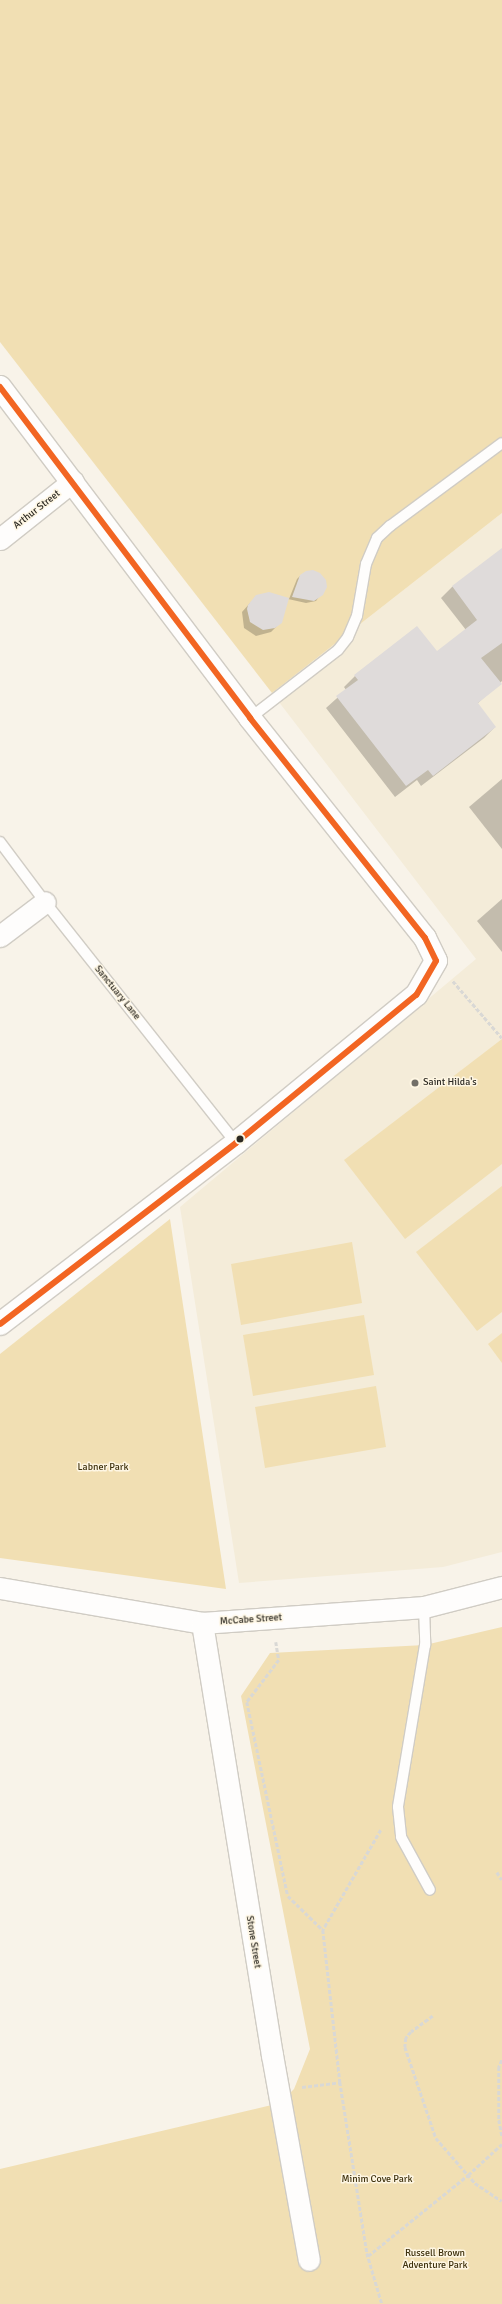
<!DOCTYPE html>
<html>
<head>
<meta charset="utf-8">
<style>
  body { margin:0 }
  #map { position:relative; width:502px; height:2304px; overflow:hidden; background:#f8f3e9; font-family:Signika,sans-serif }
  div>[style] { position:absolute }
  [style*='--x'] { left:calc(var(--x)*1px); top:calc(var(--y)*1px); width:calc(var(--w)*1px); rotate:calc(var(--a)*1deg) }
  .built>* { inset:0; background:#f4ecd9 }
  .green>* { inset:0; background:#f1dfb3 }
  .shadow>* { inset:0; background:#0003 }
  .building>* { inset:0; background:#dfdbda }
  .path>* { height:2.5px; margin-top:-1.25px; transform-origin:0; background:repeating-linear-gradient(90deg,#d9d8d5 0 4px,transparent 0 6px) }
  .roads { filter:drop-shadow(1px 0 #d0ccc4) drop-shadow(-1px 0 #d0ccc4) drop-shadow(0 1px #d0ccc4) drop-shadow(0 -1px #d0ccc4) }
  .service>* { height:10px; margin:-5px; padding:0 5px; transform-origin:5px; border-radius:5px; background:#fefdfc }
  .minor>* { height:21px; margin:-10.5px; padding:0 10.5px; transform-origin:10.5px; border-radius:10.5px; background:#fefdfc }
  .tertiary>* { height:22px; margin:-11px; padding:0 11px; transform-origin:11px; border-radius:11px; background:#fefdfc }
  .bus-1>* { height:6px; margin:-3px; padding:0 3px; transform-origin:3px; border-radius:3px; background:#f26522 }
  .dots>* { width:11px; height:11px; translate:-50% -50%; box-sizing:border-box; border:2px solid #fef6e3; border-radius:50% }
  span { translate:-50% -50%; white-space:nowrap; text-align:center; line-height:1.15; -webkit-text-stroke:3px #fef6e3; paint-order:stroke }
  .street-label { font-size:10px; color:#2c2922 }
  .poi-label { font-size:10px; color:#2c2922 }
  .left { translate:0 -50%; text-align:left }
  .park-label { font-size:10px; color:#3e310d }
</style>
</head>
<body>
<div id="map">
  <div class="built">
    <i style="clip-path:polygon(502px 513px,502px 1552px,443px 1567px,239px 1583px,180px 1207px,476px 959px,272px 693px)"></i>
  </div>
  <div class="green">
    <i style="clip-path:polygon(0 0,502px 0,502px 513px,272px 693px,0 342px)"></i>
    <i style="clip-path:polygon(502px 1039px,502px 1164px,405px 1239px,344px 1160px)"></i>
    <i style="clip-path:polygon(502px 1186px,502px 1312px,477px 1331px,416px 1252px)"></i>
    <i style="clip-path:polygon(170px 1219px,226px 1589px,0 1558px,0 1354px)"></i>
    <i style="clip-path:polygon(352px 1242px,362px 1303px,241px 1325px,231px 1264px)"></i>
    <i style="clip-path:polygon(364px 1315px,374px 1375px,253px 1396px,243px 1335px)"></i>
    <i style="clip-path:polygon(502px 1333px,502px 1363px,488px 1344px)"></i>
    <i style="clip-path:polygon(376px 1386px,386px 1447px,265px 1468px,255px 1407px)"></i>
    <i style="clip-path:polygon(502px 1627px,502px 2304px,0 2304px,0 2169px,280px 2103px,294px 2089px,310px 2049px,241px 1696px,270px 1653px,425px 1645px)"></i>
  </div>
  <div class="shadow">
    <i style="clip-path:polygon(502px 549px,502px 681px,477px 704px,495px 727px,484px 738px,421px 786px,417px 780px,395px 797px,326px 708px,346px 690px,344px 687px,355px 676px,437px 652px,466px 630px,441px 598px,452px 587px)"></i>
    <i style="clip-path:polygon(301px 575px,326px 587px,316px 601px,306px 603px,288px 599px,278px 625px,271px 632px,256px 636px,244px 628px,242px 612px,250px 603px,269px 593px,289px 599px,297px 579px)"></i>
    <i style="clip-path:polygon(502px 779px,502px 849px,469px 807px)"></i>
    <i style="clip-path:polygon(502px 899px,502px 952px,477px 921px)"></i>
  </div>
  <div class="building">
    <i style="clip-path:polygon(502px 548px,502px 643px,481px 658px,502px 684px,478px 703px,496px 727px,433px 776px,428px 770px,406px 786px,336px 696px,358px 680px,354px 675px,417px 626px,437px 651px,477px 620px,452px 586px)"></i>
    <i style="clip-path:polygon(313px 570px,320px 573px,326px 580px,327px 587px,323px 595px,314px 601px,292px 597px,300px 575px,306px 571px)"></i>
    <i style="clip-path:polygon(269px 592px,289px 598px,282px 623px,275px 628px,263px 630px,250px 622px,247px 609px,248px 605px,256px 595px)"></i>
  </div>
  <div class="path">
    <i style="--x:453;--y:981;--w:75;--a:49.3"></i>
    <i style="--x:276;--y:1642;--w:18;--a:81"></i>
    <i style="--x:279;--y:1660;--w:53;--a:127.3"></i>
    <i style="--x:247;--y:1702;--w:198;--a:78.1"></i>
    <i style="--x:288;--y:1896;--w:49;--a:44.2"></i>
    <i style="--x:381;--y:1830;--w:116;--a:120.1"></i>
    <i style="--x:323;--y:1930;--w:153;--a:83.6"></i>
    <i style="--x:340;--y:2082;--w:173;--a:81"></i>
    <i style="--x:367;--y:2253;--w:53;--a:73.6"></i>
    <i style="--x:497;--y:1872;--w:9;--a:58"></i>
    <i style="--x:433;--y:2016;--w:27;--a:144"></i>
    <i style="--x:411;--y:2032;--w:8;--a:130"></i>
    <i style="--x:406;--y:2038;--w:9;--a:96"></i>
    <i style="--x:405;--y:2047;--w:96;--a:71.2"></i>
    <i style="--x:436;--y:2138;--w:60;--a:49.1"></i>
    <i style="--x:475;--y:2183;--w:32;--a:34"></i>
    <i style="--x:502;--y:2060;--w:8;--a:113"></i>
    <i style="--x:499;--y:2067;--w:53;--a:90"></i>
    <i style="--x:499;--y:2120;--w:16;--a:79"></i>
    <i style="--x:302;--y:2087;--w:38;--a:-7"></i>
    <i style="--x:368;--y:2256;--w:129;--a:-39"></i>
    <i style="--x:468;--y:2175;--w:46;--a:-42.4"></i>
  </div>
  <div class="roads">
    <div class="service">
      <i style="--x:250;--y:718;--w:111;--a:-37.7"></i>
      <i style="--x:338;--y:650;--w:16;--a:-52"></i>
      <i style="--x:348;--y:637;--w:23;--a:-67"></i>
      <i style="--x:357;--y:616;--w:53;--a:-80.2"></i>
      <i style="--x:366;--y:564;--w:28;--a:-67"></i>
      <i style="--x:377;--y:538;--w:18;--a:-43"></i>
      <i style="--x:390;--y:526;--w:139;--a:-36.5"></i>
      <i style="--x:0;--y:842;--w:75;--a:53.1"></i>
      <i style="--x:45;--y:902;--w:308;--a:51.6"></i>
      <i style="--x:424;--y:1607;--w:38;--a:88"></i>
      <i style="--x:425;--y:1645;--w:164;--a:99.5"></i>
      <i style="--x:398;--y:1807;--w:30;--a:84"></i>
      <i style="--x:401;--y:1837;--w:60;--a:61.3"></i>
    </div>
    <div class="minor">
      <i style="--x:0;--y:539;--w:93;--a:-38.5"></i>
      <i style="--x:0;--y:936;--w:56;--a:-37.1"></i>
      <i style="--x:0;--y:1588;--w:205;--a:9.8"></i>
      <i style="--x:202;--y:1623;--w:223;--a:-4.1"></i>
      <i style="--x:424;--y:1607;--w:81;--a:-14.4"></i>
      <i style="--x:202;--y:1623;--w:438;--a:80.8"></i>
      <i style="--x:272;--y:2055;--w:208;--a:79.8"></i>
    </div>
    <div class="tertiary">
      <i style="--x:0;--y:387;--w:415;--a:52.9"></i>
      <i style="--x:250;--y:718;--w:281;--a:51.5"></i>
      <i style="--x:425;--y:938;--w:25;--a:64"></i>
      <i style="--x:436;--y:961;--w:39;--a:120"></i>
      <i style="--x:416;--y:995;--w:233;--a:140.6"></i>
      <i style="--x:236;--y:1143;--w:297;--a:142.5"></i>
    </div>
  </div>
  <div class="bus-1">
    <i style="--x:0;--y:387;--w:415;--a:52.9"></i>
    <i style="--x:250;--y:718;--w:281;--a:51.5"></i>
    <i style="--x:425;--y:938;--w:25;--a:64"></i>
    <i style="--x:436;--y:961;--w:39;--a:120"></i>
    <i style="--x:416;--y:995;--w:233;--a:140.6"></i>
    <i style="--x:236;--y:1143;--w:297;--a:142.5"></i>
  </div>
  <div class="dots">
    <i style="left:415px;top:1083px;background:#737068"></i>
    <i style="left:240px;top:1139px;background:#2c2922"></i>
  </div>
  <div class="street-label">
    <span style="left:37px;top:510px;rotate:-38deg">Arthur Street</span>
    <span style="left:117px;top:993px;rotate:51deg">Sanctuary Lane</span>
    <span style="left:251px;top:1620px;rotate:-4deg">McCabe Street</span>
    <span style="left:253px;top:1942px;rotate:81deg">Stone Street</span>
  </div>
  <div class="poi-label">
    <span class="left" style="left:423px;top:1083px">Saint Hilda's</span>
  </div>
  <div class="park-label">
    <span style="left:103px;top:1468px">Labner Park</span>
    <span style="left:377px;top:2180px">Minim Cove Park</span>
    <span style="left:435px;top:2259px">Russell Brown<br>Adventure Park</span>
  </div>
</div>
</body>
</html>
